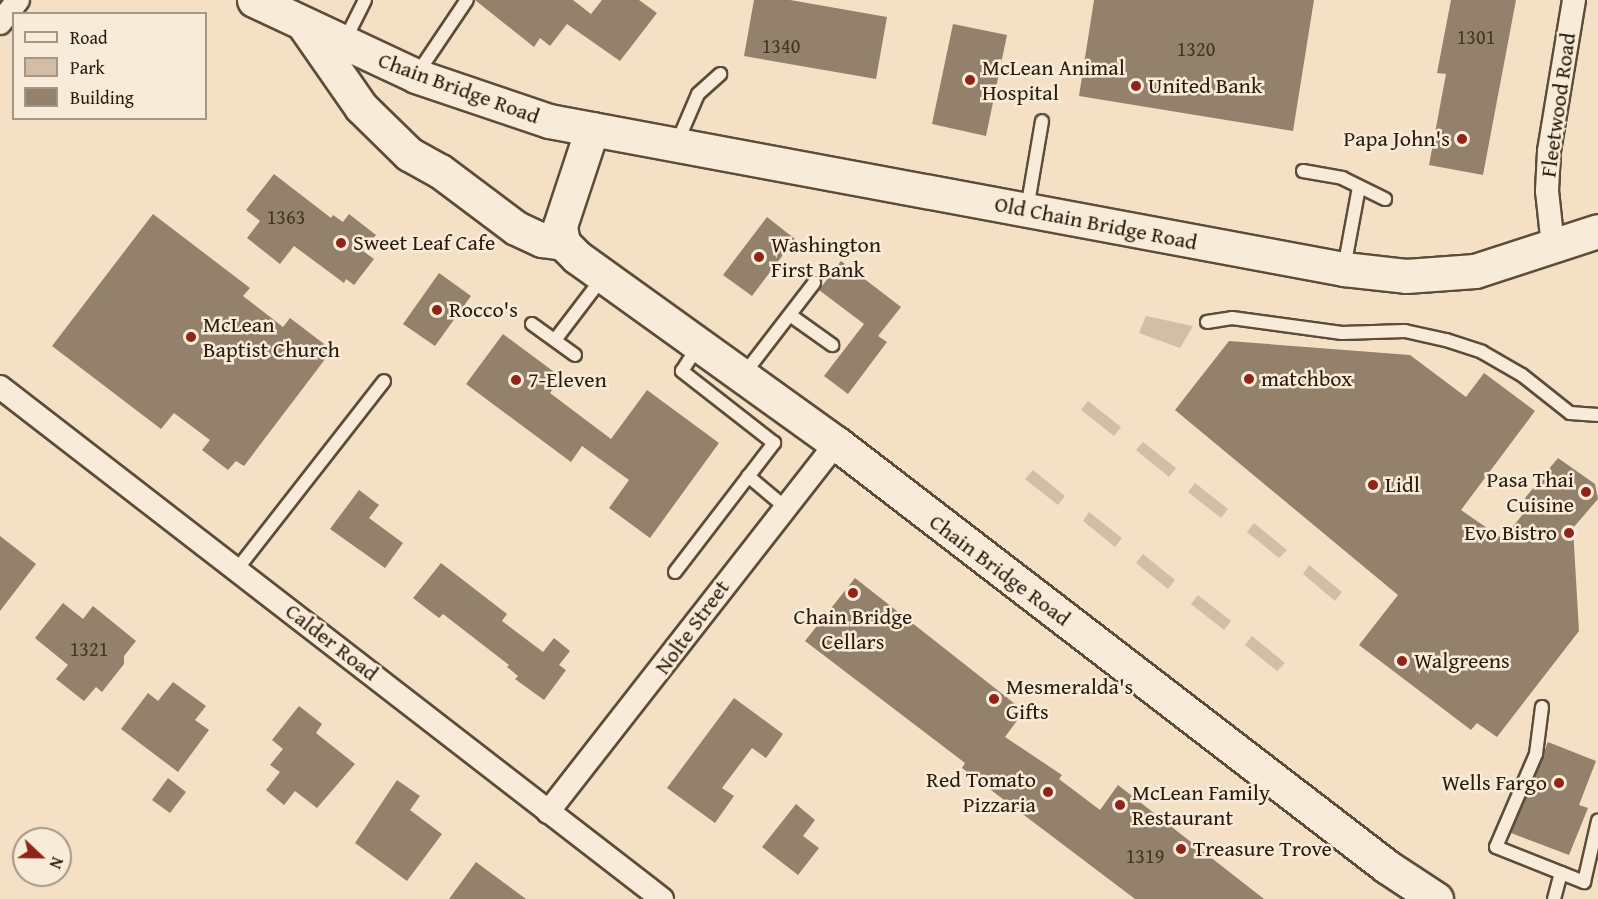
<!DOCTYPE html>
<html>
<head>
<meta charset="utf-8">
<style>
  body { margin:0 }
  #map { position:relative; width:1598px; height:899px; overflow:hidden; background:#f4e0c5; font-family:"Gentium Book Plus",serif }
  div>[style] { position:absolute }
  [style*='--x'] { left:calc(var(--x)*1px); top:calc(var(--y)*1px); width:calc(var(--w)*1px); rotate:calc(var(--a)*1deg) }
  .green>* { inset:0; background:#d1bea5 }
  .building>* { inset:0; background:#93816b }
  .roads { filter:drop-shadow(2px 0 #5c4c39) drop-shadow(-2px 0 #5c4c39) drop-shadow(0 2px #5c4c39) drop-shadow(0 -2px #5c4c39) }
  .lane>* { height:12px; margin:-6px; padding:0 6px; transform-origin:6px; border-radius:6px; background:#f8ebd9 }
  .street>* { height:22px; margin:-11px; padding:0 11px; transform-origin:11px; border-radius:11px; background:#f8ebd9 }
  .secondary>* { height:33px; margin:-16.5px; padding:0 16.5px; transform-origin:16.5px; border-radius:16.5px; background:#f8ebd9 }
  .dots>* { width:16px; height:16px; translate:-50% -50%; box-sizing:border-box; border:3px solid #f8ebd9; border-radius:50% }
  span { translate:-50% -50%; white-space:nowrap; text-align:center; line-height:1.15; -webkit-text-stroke:5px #f8ebd9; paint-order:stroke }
  .number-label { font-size:20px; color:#443422 }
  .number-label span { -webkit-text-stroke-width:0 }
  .poi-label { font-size:22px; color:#291a0a }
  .left { translate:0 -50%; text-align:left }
  .right { translate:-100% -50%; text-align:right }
  .street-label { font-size:22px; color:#291a0a }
  .legend { position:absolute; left:12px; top:12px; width:195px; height:108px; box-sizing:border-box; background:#f8ebd9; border:2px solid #a59786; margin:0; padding:8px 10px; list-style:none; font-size:18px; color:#291a0a }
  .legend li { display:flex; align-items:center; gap:12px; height:30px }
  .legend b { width:30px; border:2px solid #a59786 }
  .north { position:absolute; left:12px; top:827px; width:60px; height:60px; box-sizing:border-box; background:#f8ebd9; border:2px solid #a59786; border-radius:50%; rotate:112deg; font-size:16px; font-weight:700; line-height:24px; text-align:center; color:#291a0a }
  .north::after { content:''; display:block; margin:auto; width:21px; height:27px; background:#8f2418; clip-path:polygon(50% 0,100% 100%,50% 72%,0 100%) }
</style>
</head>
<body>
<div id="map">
  <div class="green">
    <i style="clip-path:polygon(1146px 316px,1193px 326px,1180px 348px,1139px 333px)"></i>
    <i style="clip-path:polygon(1088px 401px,1121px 427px,1114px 436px,1081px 410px)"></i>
    <i style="clip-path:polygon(1143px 442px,1176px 468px,1169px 477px,1136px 450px)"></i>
    <i style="clip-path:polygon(1033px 470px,1065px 496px,1058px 505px,1025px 479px)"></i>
    <i style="clip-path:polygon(1195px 483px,1228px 509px,1221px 518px,1188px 492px)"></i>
    <i style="clip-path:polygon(1089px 512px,1122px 538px,1115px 547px,1083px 521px)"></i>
    <i style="clip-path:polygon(1254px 523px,1287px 550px,1279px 558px,1247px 532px)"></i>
    <i style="clip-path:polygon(1143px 554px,1175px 580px,1168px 589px,1136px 563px)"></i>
    <i style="clip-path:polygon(1309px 565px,1342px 592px,1335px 601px,1303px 574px)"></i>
    <i style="clip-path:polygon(1198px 595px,1231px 621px,1224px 630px,1191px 604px)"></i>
    <i style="clip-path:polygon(1252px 636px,1285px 663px,1277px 671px,1245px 645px)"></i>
  </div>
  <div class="building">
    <i style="clip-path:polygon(475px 0,573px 0,591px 14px,602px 0,639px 0,657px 13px,620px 61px,567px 24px,550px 46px,540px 38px,534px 47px)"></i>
    <i style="clip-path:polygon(754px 0,790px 0,887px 17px,876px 79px,744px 56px)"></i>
    <i style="clip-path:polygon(1094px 0,1314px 0,1293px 131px,1079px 96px)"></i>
    <i style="clip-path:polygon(1451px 0,1516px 0,1483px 175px,1429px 165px,1446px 74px,1437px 73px)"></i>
    <i style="clip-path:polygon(953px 24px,1007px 35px,986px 136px,932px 124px)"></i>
    <i style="clip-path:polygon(274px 174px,331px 218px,333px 215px,343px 222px,349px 214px,376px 235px,363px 251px,374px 259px,354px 285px,346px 279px,344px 283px,294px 246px,280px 264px,247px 238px,260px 221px,246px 210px)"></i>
    <i style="clip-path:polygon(153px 214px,250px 288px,243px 296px,283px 327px,290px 318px,332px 350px,244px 466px,236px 461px,228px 470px,202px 450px,210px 440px,174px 413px,161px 429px,52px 346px)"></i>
    <i style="clip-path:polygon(767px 217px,795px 239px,752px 296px,723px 275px)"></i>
    <i style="clip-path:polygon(841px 261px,901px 307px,878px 336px,887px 342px,848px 394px,824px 376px,864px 324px,819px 290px)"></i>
    <i style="clip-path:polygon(439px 273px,471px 296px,435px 346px,403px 324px)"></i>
    <i style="clip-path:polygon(503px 334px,561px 377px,550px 393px,611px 439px,647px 390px,719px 443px,650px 538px,609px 508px,629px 480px,582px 446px,571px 462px,466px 384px)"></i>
    <i style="clip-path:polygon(1229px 341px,1410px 355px,1466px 397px,1484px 373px,1535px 411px,1461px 510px,1503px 539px,1531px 504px,1525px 498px,1558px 458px,1595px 484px,1598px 499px,1573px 528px,1579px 631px,1497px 737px,1477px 723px,1471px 730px,1359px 645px,1398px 595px,1175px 410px)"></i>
    <i style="clip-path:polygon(359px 490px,379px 505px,369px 518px,403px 543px,385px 568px,330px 529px)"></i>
    <i style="clip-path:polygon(0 536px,36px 564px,0 611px)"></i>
    <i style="clip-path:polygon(441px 563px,507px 614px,502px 621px,543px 652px,554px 638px,570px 651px,559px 665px,566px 670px,544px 700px,515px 679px,518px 676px,507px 667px,509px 665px,443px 614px,439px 618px,413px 598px)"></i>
    <i style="clip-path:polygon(855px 578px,1024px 711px,1005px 737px,1062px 775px,1059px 779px,1100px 810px,1118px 785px,1264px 899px,1135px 899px,962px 768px,965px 763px,805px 641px)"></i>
    <i style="clip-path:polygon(63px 603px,83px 619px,93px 606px,136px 641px,124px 656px,124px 664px,102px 692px,96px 687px,84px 701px,56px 679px,68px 665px,35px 638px)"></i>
    <i style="clip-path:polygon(173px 682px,206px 706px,195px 720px,209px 730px,178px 772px,121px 729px,148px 693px,158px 701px)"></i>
    <i style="clip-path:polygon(734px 698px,783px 734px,766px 758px,752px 748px,722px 788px,734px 796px,715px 823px,667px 788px)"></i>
    <i style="clip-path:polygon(299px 706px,322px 724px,316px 733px,355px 764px,317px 808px,295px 791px,284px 805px,266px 790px,280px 772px,270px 765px,283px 749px,272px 740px)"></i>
    <i style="clip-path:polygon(1548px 742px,1596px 761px,1579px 805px,1588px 808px,1569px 855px,1511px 833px)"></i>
    <i style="clip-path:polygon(168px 778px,186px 792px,170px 813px,152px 800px)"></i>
    <i style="clip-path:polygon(397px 780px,420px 796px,410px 810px,442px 834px,407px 881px,355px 843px)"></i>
    <i style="clip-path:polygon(796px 804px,815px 820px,803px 836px,819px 848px,798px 875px,762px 847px)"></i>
    <i style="clip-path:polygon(476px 862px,526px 899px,449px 899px)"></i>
  </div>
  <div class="roads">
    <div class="lane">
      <i style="--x:344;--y:42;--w:47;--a:-63.4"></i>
      <i style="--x:417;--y:74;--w:89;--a:-56"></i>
      <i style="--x:677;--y:143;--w:53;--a:-66.8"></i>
      <i style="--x:698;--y:94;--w:30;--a:-42"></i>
      <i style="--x:1303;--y:171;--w:40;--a:10"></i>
      <i style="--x:1342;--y:178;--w:48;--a:26"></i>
      <i style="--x:1027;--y:209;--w:89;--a:-80.3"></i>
      <i style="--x:1344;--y:268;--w:82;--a:-79.5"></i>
      <i style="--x:790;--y:315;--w:52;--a:35.5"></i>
      <i style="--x:1207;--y:322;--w:25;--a:-9"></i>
      <i style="--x:1232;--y:318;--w:111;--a:7.8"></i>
      <i style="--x:1342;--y:333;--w:63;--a:-1.8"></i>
      <i style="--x:1405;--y:331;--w:42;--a:12.4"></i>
      <i style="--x:1446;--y:340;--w:38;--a:18"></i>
      <i style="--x:1482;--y:352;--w:46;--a:29.9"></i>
      <i style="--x:1522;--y:375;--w:61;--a:38.4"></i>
      <i style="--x:1570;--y:413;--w:28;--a:4"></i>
      <i style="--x:532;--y:324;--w:53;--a:35.8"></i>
      <i style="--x:555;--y:340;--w:79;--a:-52.7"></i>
      <i style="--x:744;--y:374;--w:115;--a:-52.4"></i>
      <i style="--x:748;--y:476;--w:48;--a:40"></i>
      <i style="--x:238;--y:568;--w:237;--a:-52"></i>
      <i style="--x:675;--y:572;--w:163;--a:-52.5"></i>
      <i style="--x:774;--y:443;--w:117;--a:-142"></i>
      <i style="--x:682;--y:371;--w:30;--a:-57"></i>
      <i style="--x:1542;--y:707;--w:47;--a:97.3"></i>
      <i style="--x:1536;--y:754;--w:101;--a:113.3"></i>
      <i style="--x:1496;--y:847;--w:95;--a:21.7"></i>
      <i style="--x:1584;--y:882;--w:63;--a:-77.1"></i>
      <i style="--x:1554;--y:899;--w:27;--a:-75"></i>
    </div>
    <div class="street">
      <i style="--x:0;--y:23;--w:29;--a:-52"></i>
      <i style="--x:1553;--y:246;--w:55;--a:-96.2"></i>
      <i style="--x:1547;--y:191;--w:40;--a:-87.1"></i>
      <i style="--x:1549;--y:151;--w:153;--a:-80.6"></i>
      <i style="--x:0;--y:387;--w:837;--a:37.72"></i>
      <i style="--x:548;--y:812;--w:468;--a:-52"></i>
    </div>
    <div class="secondary">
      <i style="--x:254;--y:0;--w:179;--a:25.1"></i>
      <i style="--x:416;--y:76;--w:140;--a:18.7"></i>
      <i style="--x:549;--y:121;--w:809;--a:10.55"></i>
      <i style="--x:1344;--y:269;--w:62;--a:6.4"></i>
      <i style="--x:1406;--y:276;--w:69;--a:-4.1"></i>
      <i style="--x:1475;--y:271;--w:129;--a:-18"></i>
      <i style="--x:304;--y:25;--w:100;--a:55.2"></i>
      <i style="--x:361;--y:107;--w:67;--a:44.4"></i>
      <i style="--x:409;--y:154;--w:35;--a:29"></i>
      <i style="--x:440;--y:171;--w:95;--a:36.9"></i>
      <i style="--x:516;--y:228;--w:29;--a:25"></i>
      <i style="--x:542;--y:240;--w:21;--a:8"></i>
      <i style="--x:592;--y:129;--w:102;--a:108.3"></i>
      <i style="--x:560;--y:226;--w:17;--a:80"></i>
      <i style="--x:563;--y:243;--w:20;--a:45"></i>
      <i style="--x:577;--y:257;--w:319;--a:35.7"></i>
      <i style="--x:836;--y:443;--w:694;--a:37.56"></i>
      <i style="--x:1386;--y:866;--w:60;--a:33.4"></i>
    </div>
  </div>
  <div class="dots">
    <i style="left:970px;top:80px;background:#8f2418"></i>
    <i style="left:1136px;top:86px;background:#8f2418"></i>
    <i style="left:1462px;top:139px;background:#8f2418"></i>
    <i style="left:341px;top:243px;background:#8f2418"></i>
    <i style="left:759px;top:257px;background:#8f2418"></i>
    <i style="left:437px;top:310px;background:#8f2418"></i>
    <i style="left:191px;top:337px;background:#8f2418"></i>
    <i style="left:1249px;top:379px;background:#8f2418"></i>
    <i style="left:516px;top:380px;background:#8f2418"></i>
    <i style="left:1373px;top:485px;background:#8f2418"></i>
    <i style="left:1586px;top:492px;background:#8f2418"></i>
    <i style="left:1569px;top:533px;background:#8f2418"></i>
    <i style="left:853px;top:593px;background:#8f2418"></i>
    <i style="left:1402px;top:661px;background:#8f2418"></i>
    <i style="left:994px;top:699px;background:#8f2418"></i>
    <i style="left:1559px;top:783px;background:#8f2418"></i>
    <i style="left:1048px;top:792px;background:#8f2418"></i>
    <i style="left:1120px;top:805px;background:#8f2418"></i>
    <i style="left:1181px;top:849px;background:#8f2418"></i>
  </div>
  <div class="number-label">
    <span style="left:1476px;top:36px">1301</span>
    <span style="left:781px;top:45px">1340</span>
    <span style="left:1196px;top:48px">1320</span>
    <span style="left:286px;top:216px">1363</span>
    <span style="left:89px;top:648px">1321</span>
    <span style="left:1145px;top:855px">1319</span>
  </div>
  <div class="poi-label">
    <span class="left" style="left:982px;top:80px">McLean Animal<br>Hospital</span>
    <span class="left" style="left:1148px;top:86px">United Bank</span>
    <span class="right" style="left:1450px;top:139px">Papa John's</span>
    <span class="left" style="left:353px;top:243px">Sweet Leaf Cafe</span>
    <span class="left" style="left:771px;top:257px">Washington<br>First Bank</span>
    <span class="left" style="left:449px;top:310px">Rocco's</span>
    <span class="left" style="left:203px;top:337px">McLean<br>Baptist Church</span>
    <span class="left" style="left:1261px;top:379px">matchbox</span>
    <span class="left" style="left:528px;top:380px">7-Eleven</span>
    <span class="right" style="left:1574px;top:492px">Pasa Thai<br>Cuisine</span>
    <span class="left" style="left:1385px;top:485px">Lidl</span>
    <span class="right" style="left:1557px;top:533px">Evo Bistro</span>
    <span style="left:853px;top:629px">Chain Bridge<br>Cellars</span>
    <span class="left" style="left:1414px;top:661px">Walgreens</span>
    <span class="left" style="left:1006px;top:699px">Mesmeralda's<br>Gifts</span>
    <span class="right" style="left:1036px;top:792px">Red Tomato<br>Pizzaria</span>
    <span class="right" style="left:1547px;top:783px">Wells Fargo</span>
    <span class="left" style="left:1132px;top:805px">McLean Family<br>Restaurant</span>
    <span class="left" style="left:1193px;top:849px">Treasure Trove</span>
  </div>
  <div class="street-label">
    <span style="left:459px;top:88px;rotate:20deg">Chain Bridge Road</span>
    <span style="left:1558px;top:105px;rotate:-82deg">Fleetwood Road</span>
    <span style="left:1096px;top:223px;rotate:11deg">Old Chain Bridge Road</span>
    <span style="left:1000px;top:570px;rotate:37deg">Chain Bridge Road</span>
    <span style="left:692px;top:627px;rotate:-54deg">Nolte Street</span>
    <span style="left:332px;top:642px;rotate:38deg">Calder Road</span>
  </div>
  <ul class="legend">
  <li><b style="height:8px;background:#f8ebd9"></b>Road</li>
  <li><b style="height:16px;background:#d1bea5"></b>Park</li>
  <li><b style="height:16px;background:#93816b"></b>Building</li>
  </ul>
  <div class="north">N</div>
</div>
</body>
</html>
